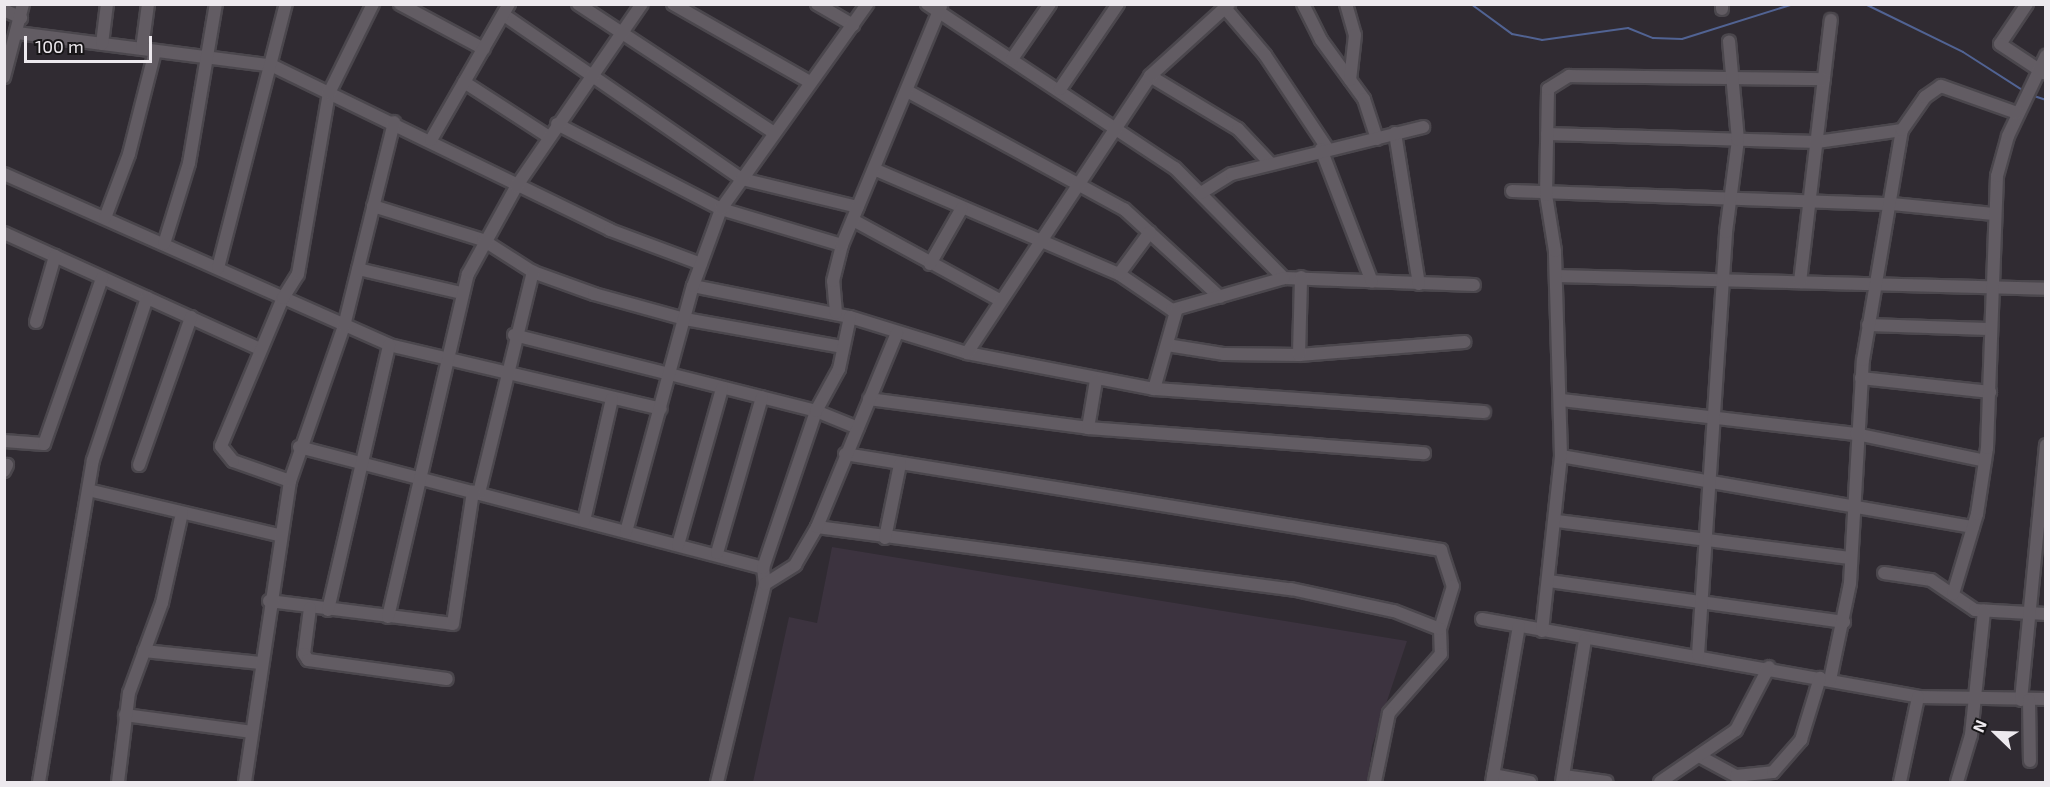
<!DOCTYPE html>
<html>
<head>
<meta charset="utf-8">
<style>
  body { margin:0 }
  #map { position:relative; width:2050px; height:787px; overflow:hidden; background:#302b32; font-family:"Exo 2",sans-serif }
  div>[style] { position:absolute }
  [style*='--x'] { left:calc(var(--x)*1px); top:calc(var(--y)*1px); width:calc(var(--w)*1px); rotate:calc(var(--a)*1deg) }
  .built>* { inset:0; background:#3c333f }
  .stream>* { height:2px; margin:-1px; padding:0 1px; transform-origin:1px; border-radius:1px; background:#516393 }
  .roads { filter:drop-shadow(2px 0 #4b474d) drop-shadow(-2px 0 #4b474d) drop-shadow(0 2px #4b474d) drop-shadow(0 -2px #4b474d) }
  .minor>* { height:12px; margin:-6px; padding:0 6px; transform-origin:6px; border-radius:6px; background:#625c63 }
  span { translate:-50% -50%; white-space:nowrap; text-align:center; line-height:1.15; -webkit-text-stroke:5px #171517; paint-order:stroke }
  .frame { position:absolute; inset:0; border:6px solid #ede9ee; pointer-events:none }
  .north { position:absolute; left:1966px; top:703px; width:60px; height:60px; -webkit-text-stroke:4px #171517; paint-order:stroke; rotate:293deg; font-size:16px; font-weight:700; line-height:24px; text-align:center; color:#ede9ee }
  .north::after { content:''; display:block; margin:auto; width:21px; height:27px; background:#ede9ee; clip-path:polygon(50% 0,100% 100%,50% 72%,0 100%) }
  .scale { position:absolute; left:24px; top:36px; width:128px; height:27px; box-sizing:border-box; border:3px solid #ede9ee; border-top:0; padding-left:8px; font-size:18px; line-height:21px; white-space:nowrap; color:#ede9ee; -webkit-text-stroke:4px #171517; paint-order:stroke }
</style>
</head>
<body>
<div id="map">
  <div class="built">
    <i style="clip-path:polygon(832px 547px,1407px 641px,1372px 746px,1368px 782px,753px 782px,789px 617px,817px 623px)"></i>
  </div>
  <div class="stream">
    <i style="--x:1471;--y:4;--w:51;--a:36.2"></i>
    <i style="--x:1512;--y:34;--w:31;--a:11"></i>
    <i style="--x:1542;--y:40;--w:87;--a:-7.9"></i>
    <i style="--x:1628;--y:28;--w:27;--a:22"></i>
    <i style="--x:1653;--y:38;--w:29;--a:2"></i>
    <i style="--x:1682;--y:39;--w:117;--a:-17.4"></i>
    <i style="--x:1865;--y:4;--w:109;--a:26.1"></i>
    <i style="--x:1963;--y:52;--w:72;--a:32.6"></i>
    <i style="--x:2031;--y:95;--w:16;--a:18"></i>
  </div>
  <div class="roads">
    <div class="minor">
      <i style="--x:400;--y:4;--w:95;--a:28.2"></i>
      <i style="--x:578;--y:4;--w:233;--a:33.3"></i>
      <i style="--x:673;--y:4;--w:158;--a:29.7"></i>
      <i style="--x:817;--y:4;--w:42;--a:30.3"></i>
      <i style="--x:927;--y:4;--w:297;--a:33.5"></i>
      <i style="--x:1175;--y:168;--w:155;--a:45.3"></i>
      <i style="--x:1284;--y:278;--w:190;--a:2.1"></i>
      <i style="--x:1303;--y:4;--w:40;--a:63.4"></i>
      <i style="--x:1321;--y:40;--w:73;--a:53.9"></i>
      <i style="--x:1364;--y:99;--w:42;--a:72"></i>
      <i style="--x:1346;--y:4;--w:32;--a:74"></i>
      <i style="--x:1355;--y:35;--w:45;--a:96.3"></i>
      <i style="--x:1722;--y:4;--w:5;--a:90"></i>
      <i style="--x:2027;--y:4;--w:48;--a:124"></i>
      <i style="--x:2000;--y:44;--w:53;--a:33.4"></i>
      <i style="--x:1225;--y:8;--w:62;--a:49.6"></i>
      <i style="--x:1265;--y:55;--w:112;--a:56.3"></i>
      <i style="--x:4;--y:10;--w:19;--a:25"></i>
      <i style="--x:504;--y:15;--w:289;--a:34.6"></i>
      <i style="--x:742;--y:179;--w:119;--a:13.6"></i>
      <i style="--x:17;--y:33;--w:258;--a:7.3"></i>
      <i style="--x:273;--y:66;--w:375;--a:25.9"></i>
      <i style="--x:610;--y:230;--w:97;--a:20.5"></i>
      <i style="--x:102;--y:44;--w:40;--a:-82.9"></i>
      <i style="--x:142;--y:49;--w:45;--a:-82.4"></i>
      <i style="--x:1012;--y:59;--w:67;--a:-55.4"></i>
      <i style="--x:1150;--y:76;--w:103;--a:31.1"></i>
      <i style="--x:1238;--y:129;--w:48;--a:46.7"></i>
      <i style="--x:4;--y:77;--w:75;--a:-75.4"></i>
      <i style="--x:464;--y:82;--w:101;--a:32.9"></i>
      <i style="--x:1060;--y:89;--w:103;--a:-55.7"></i>
      <i style="--x:909;--y:92;--w:245;--a:28.6"></i>
      <i style="--x:1124;--y:209;--w:130;--a:42.5"></i>
      <i style="--x:557;--y:124;--w:185;--a:27.4"></i>
      <i style="--x:721;--y:209;--w:126;--a:16.6"></i>
      <i style="--x:1395;--y:133;--w:153;--a:81"></i>
      <i style="--x:1547;--y:134;--w:270;--a:1.7"></i>
      <i style="--x:1817;--y:142;--w:86;--a:-8"></i>
      <i style="--x:431;--y:140;--w:157;--a:-60.2"></i>
      <i style="--x:1321;--y:149;--w:142;--a:69"></i>
      <i style="--x:876;--y:170;--w:264;--a:23.2"></i>
      <i style="--x:1119;--y:274;--w:64;--a:34.2"></i>
      <i style="--x:1172;--y:310;--w:116;--a:-15.9"></i>
      <i style="--x:4;--y:174;--w:421;--a:23.9"></i>
      <i style="--x:389;--y:345;--w:279;--a:13.2"></i>
      <i style="--x:1512;--y:191;--w:380;--a:2"></i>
      <i style="--x:1892;--y:204;--w:102;--a:5.6"></i>
      <i style="--x:1201;--y:193;--w:36;--a:-32"></i>
      <i style="--x:1232;--y:174;--w:197;--a:-13.8"></i>
      <i style="--x:373;--y:206;--w:115;--a:17.2"></i>
      <i style="--x:483;--y:240;--w:59;--a:32.6"></i>
      <i style="--x:533;--y:272;--w:65;--a:19.8"></i>
      <i style="--x:594;--y:294;--w:94;--a:15.4"></i>
      <i style="--x:685;--y:319;--w:159;--a:10.1"></i>
      <i style="--x:105;--y:218;--w:68;--a:-69.4"></i>
      <i style="--x:129;--y:154;--w:106;--a:-75.8"></i>
      <i style="--x:853;--y:220;--w:167;--a:28.6"></i>
      <i style="--x:4;--y:233;--w:281;--a:24.4"></i>
      <i style="--x:164;--y:244;--w:85;--a:-72.8"></i>
      <i style="--x:189;--y:163;--w:161;--a:-80.4"></i>
      <i style="--x:930;--y:264;--w:64;--a:-60.3"></i>
      <i style="--x:218;--y:268;--w:273;--a:-75.6"></i>
      <i style="--x:358;--y:269;--w:106;--a:13.1"></i>
      <i style="--x:1119;--y:274;--w:52;--a:-53.6"></i>
      <i style="--x:1556;--y:276;--w:490;--a:1.5"></i>
      <i style="--x:1800;--y:282;--w:264;--a:-83.3"></i>
      <i style="--x:693;--y:286;--w:160;--a:11.2"></i>
      <i style="--x:850;--y:317;--w:122;--a:17.1"></i>
      <i style="--x:967;--y:353;--w:190;--a:10.9"></i>
      <i style="--x:1154;--y:389;--w:331;--a:4"></i>
      <i style="--x:836;--y:313;--w:32;--a:-95"></i>
      <i style="--x:833;--y:281;--w:37;--a:-76"></i>
      <i style="--x:842;--y:245;--w:259;--a:-67.5"></i>
      <i style="--x:36;--y:322;--w:69;--a:-73.9"></i>
      <i style="--x:1868;--y:325;--w:120;--a:1.9"></i>
      <i style="--x:514;--y:335;--w:311;--a:14.1"></i>
      <i style="--x:816;--y:411;--w:45;--a:22"></i>
      <i style="--x:1167;--y:345;--w:58;--a:9"></i>
      <i style="--x:1224;--y:354;--w:75;--a:0.8"></i>
      <i style="--x:1299;--y:355;--w:166;--a:-4.5"></i>
      <i style="--x:967;--y:353;--w:332;--a:-56.5"></i>
      <i style="--x:1150;--y:76;--w:107;--a:-42.3"></i>
      <i style="--x:1299;--y:355;--w:78;--a:-88.5"></i>
      <i style="--x:1861;--y:378;--w:130;--a:6.2"></i>
      <i style="--x:1154;--y:389;--w:81;--a:-74.2"></i>
      <i style="--x:869;--y:399;--w:221;--a:7.5"></i>
      <i style="--x:1088;--y:428;--w:337;--a:4.3"></i>
      <i style="--x:1561;--y:400;--w:297;--a:6.6"></i>
      <i style="--x:1856;--y:434;--w:132;--a:11.8"></i>
      <i style="--x:1088;--y:428;--w:49;--a:-80.5"></i>
      <i style="--x:4;--y:441;--w:40;--a:4.3"></i>
      <i style="--x:44;--y:444;--w:176;--a:-70.7"></i>
      <i style="--x:299;--y:447;--w:480;--a:14.6"></i>
      <i style="--x:763;--y:568;--w:16;--a:83"></i>
      <i style="--x:765;--y:584;--w:204;--a:103.6"></i>
      <i style="--x:845;--y:454;--w:604;--a:9.15"></i>
      <i style="--x:1441;--y:550;--w:38;--a:72"></i>
      <i style="--x:1453;--y:586;--w:45;--a:106.8"></i>
      <i style="--x:1440;--y:629;--w:25;--a:88"></i>
      <i style="--x:1441;--y:654;--w:79;--a:131.4"></i>
      <i style="--x:1389;--y:713;--w:70;--a:101.5"></i>
      <i style="--x:1561;--y:456;--w:418;--a:9.8"></i>
      <i style="--x:139;--y:465;--w:157;--a:-70.6"></i>
      <i style="--x:4;--y:471;--w:7;--a:-63"></i>
      <i style="--x:290;--y:481;--w:60;--a:-160.7"></i>
      <i style="--x:233;--y:461;--w:19;--a:-129"></i>
      <i style="--x:221;--y:446;--w:160;--a:-67.3"></i>
      <i style="--x:283;--y:298;--w:28;--a:-58"></i>
      <i style="--x:298;--y:274;--w:184;--a:-80.3"></i>
      <i style="--x:329;--y:93;--w:99;--a:-63.7"></i>
      <i style="--x:88;--y:490;--w:195;--a:13.3"></i>
      <i style="--x:479;--y:493;--w:228;--a:-76.3"></i>
      <i style="--x:584;--y:521;--w:125;--a:-77.1"></i>
      <i style="--x:1557;--y:521;--w:295;--a:7.2"></i>
      <i style="--x:817;--y:527;--w:478;--a:7.5"></i>
      <i style="--x:1291;--y:589;--w:105;--a:12.1"></i>
      <i style="--x:1394;--y:611;--w:49;--a:21.4"></i>
      <i style="--x:626;--y:532;--w:255;--a:-74.8"></i>
      <i style="--x:693;--y:286;--w:82;--a:-70"></i>
      <i style="--x:721;--y:209;--w:252;--a:-54.5"></i>
      <i style="--x:885;--y:538;--w:76;--a:-78.5"></i>
      <i style="--x:678;--y:545;--w:163;--a:-74.3"></i>
      <i style="--x:717;--y:553;--w:162;--a:-73.9"></i>
      <i style="--x:763;--y:568;--w:166;--a:-71.3"></i>
      <i style="--x:816;--y:411;--w:48;--a:-61.3"></i>
      <i style="--x:839;--y:369;--w:53;--a:-78.1"></i>
      <i style="--x:1884;--y:573;--w:48;--a:8.5"></i>
      <i style="--x:1931;--y:580;--w:53;--a:34.3"></i>
      <i style="--x:1975;--y:610;--w:71;--a:3.2"></i>
      <i style="--x:1549;--y:581;--w:298;--a:7.9"></i>
      <i style="--x:765;--y:584;--w:36;--a:-32"></i>
      <i style="--x:795;--y:565;--w:44;--a:-59.9"></i>
      <i style="--x:817;--y:527;--w:210;--a:-67.6"></i>
      <i style="--x:1953;--y:594;--w:84;--a:-73.3"></i>
      <i style="--x:1977;--y:514;--w:67;--a:-81.4"></i>
      <i style="--x:1987;--y:448;--w:272;--a:-87.9"></i>
      <i style="--x:1997;--y:176;--w:41;--a:-74.6"></i>
      <i style="--x:2008;--y:136;--w:89;--a:-64.6"></i>
      <i style="--x:269;--y:601;--w:185;--a:7.1"></i>
      <i style="--x:453;--y:624;--w:134;--a:-81.4"></i>
      <i style="--x:310;--y:608;--w:46;--a:97.4"></i>
      <i style="--x:304;--y:654;--w:7;--a:56"></i>
      <i style="--x:308;--y:660;--w:140;--a:7.8"></i>
      <i style="--x:328;--y:610;--w:272;--a:-77"></i>
      <i style="--x:388;--y:617;--w:352;--a:-76.9"></i>
      <i style="--x:468;--y:274;--w:99;--a:-61.1"></i>
      <i style="--x:516;--y:187;--w:222;--a:-55.5"></i>
      <i style="--x:1482;--y:619;--w:443;--a:10.1"></i>
      <i style="--x:1918;--y:697;--w:128;--a:0.9"></i>
      <i style="--x:1542;--y:631;--w:176;--a:-83.8"></i>
      <i style="--x:1561;--y:456;--w:205;--a:-91.7"></i>
      <i style="--x:1555;--y:251;--w:57;--a:-99.1"></i>
      <i style="--x:1546;--y:195;--w:106;--a:-88.9"></i>
      <i style="--x:1548;--y:89;--w:25;--a:-32"></i>
      <i style="--x:1569;--y:76;--w:255;--a:0.7"></i>
      <i style="--x:144;--y:651;--w:117;--a:5.9"></i>
      <i style="--x:1698;--y:655;--w:424;--a:-86.2"></i>
      <i style="--x:1726;--y:232;--w:93;--a:-82.6"></i>
      <i style="--x:1738;--y:140;--w:99;--a:-95.2"></i>
      <i style="--x:1830;--y:680;--w:99;--a:-78.3"></i>
      <i style="--x:1850;--y:583;--w:223;--a:-86.7"></i>
      <i style="--x:1863;--y:360;--w:233;--a:-80.4"></i>
      <i style="--x:1902;--y:130;--w:40;--a:-55.1"></i>
      <i style="--x:1925;--y:97;--w:19;--a:-35"></i>
      <i style="--x:1941;--y:86;--w:81;--a:19.6"></i>
      <i style="--x:2021;--y:700;--w:256;--a:-84.4"></i>
      <i style="--x:2029;--y:700;--w:61;--a:89.1"></i>
      <i style="--x:125;--y:715;--w:128;--a:7.6"></i>
      <i style="--x:1699;--y:756;--w:42;--a:28.4"></i>
      <i style="--x:1736;--y:776;--w:37;--a:-6"></i>
      <i style="--x:1773;--y:772;--w:43;--a:-48.8"></i>
      <i style="--x:1801;--y:740;--w:65;--a:-73"></i>
      <i style="--x:1493;--y:775;--w:38;--a:11"></i>
      <i style="--x:1564;--y:776;--w:43;--a:7.9"></i>
      <i style="--x:39;--y:782;--w:326;--a:-80.5"></i>
      <i style="--x:93;--y:460;--w:171;--a:-71.6"></i>
      <i style="--x:118;--y:782;--w:90;--a:-83"></i>
      <i style="--x:129;--y:693;--w:96;--a:-69.9"></i>
      <i style="--x:162;--y:603;--w:92;--a:-77.5"></i>
      <i style="--x:245;--y:782;--w:304;--a:-81.5"></i>
      <i style="--x:290;--y:481;--w:164;--a:-70.8"></i>
      <i style="--x:344;--y:326;--w:210;--a:-76.2"></i>
      <i style="--x:1492;--y:782;--w:158;--a:-80.2"></i>
      <i style="--x:1562;--y:782;--w:144;--a:-80.8"></i>
      <i style="--x:1660;--y:782;--w:92;--a:-34.4"></i>
      <i style="--x:1736;--y:730;--w:71;--a:-62.4"></i>
      <i style="--x:1900;--y:782;--w:87;--a:-78"></i>
      <i style="--x:1957;--y:782;--w:49;--a:-73.4"></i>
      <i style="--x:1971;--y:735;--w:125;--a:-84"></i>
    </div>
  </div>
  <div class="frame"></div>
  <div class="north">N</div>
  <div class="scale">100 m</div>
</div>
</body>
</html>
